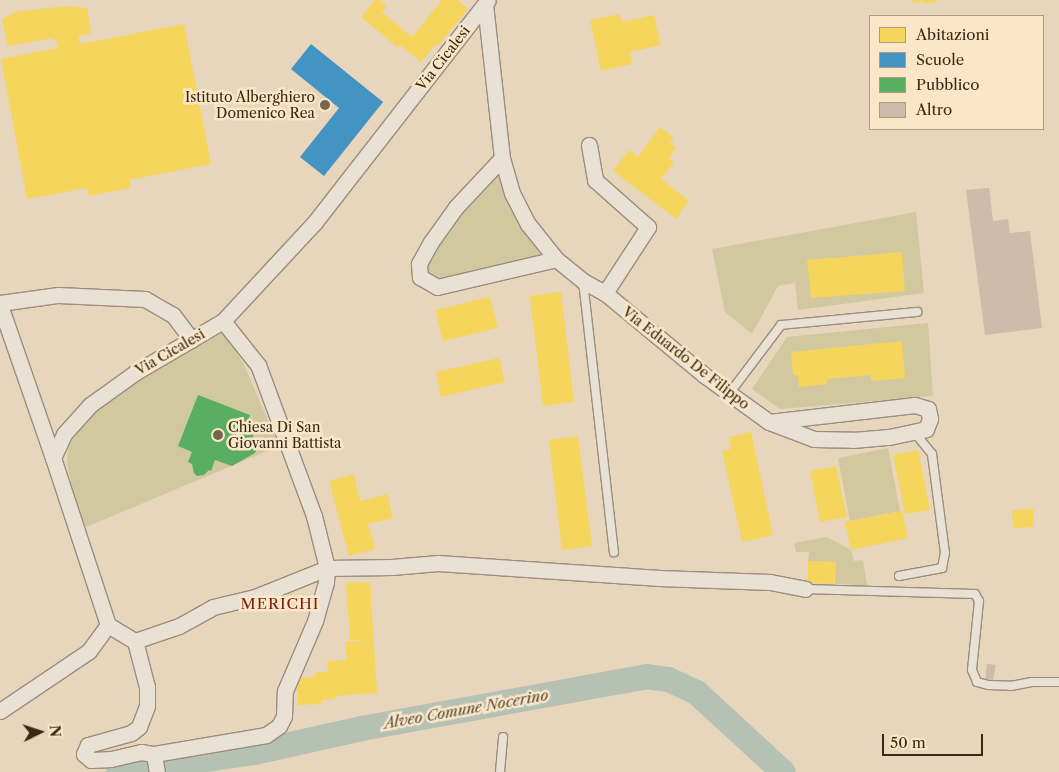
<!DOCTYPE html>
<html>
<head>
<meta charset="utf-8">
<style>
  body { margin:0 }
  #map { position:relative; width:1059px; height:772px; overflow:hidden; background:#e7d5bc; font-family:"Libre Caslon Text",serif }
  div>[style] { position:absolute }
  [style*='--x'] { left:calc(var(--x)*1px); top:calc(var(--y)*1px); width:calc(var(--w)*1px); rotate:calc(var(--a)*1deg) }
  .green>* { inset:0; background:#d1c89f }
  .homes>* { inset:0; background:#f6d55c }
  .schools>* { inset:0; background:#4393c3 }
  .public>* { inset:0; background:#5aae61 }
  .river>* { height:25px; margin:-12.5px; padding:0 12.5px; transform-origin:12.5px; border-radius:12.5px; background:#b5c1b3 }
  .building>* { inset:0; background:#cfbbaa }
  .roads { filter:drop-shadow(1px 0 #998e7d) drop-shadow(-1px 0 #998e7d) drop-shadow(0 1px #998e7d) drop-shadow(0 -1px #998e7d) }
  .service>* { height:8px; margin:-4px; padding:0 4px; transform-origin:4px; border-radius:4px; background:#eae1d5 }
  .minor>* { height:15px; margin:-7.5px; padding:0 7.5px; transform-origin:7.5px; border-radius:7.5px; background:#eae1d5 }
  .dots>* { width:14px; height:14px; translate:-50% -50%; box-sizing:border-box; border:2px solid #fbe6c8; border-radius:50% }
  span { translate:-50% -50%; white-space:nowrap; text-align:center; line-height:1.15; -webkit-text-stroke:5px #fbe6c8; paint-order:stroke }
  .street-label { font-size:14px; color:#3b2915 }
  .poi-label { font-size:14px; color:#3b2915 }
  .right { translate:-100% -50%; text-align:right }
  .left { translate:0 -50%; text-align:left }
  .neighbourhood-label { font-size:15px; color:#7a1f14; letter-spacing:1px }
  .water-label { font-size:15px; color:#544d3c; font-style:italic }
  .legend { position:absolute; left:869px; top:15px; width:175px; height:115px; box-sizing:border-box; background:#fbe6c8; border:1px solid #ae9a80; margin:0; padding:6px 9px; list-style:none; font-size:15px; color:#3b2915 }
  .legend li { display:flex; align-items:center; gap:10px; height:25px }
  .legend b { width:25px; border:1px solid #ae9a80 }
  .north { position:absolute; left:15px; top:707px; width:50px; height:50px; -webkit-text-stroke:4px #fbe6c8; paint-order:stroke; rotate:86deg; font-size:14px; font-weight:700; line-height:20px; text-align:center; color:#3b2915 }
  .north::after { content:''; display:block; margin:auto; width:18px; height:22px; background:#3b2915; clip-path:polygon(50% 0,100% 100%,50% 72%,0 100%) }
  .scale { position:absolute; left:882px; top:734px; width:101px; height:22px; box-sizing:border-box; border:2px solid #3b2915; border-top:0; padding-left:6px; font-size:15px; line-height:18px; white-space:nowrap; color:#3b2915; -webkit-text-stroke:4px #fbe6c8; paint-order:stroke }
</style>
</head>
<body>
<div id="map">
  <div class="green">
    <i style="clip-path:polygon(498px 171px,505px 197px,513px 213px,543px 256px,433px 280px,428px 275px,425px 266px,436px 246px)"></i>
    <i style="clip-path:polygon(916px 212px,924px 293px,798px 310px,795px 283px,778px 286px,752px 334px,725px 312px,712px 249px)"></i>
    <i style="clip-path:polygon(928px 323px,933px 396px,780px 409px,752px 389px,787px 337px)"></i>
    <i style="clip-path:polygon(225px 332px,244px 365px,279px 446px,86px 527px,76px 506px,67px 463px,68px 448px,85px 420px,108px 399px,175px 358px)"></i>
    <i style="clip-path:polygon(888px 448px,900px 511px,850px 521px,838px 458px)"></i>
    <i style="clip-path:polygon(827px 537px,851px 550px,854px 561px,863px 560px,867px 585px,835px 584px,835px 562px,808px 561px,809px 552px,796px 552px,794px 543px)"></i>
  </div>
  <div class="homes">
    <i style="clip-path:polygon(375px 0,379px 0,387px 6px,382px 12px,412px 37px,442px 0,457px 0,468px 9px,438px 46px,436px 44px,421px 62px,400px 45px,397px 47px,361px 17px)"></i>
    <i style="clip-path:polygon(912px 0,938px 0,938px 1px,923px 4px,923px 1px,913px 3px)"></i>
    <i style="clip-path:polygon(65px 6px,87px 8px,91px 33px,78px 36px,80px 44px,184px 24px,211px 164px,129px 180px,131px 188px,88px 196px,87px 188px,27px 199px,1px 59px,58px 48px,56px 40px,53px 41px,53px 38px,8px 46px,2px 20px,15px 12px)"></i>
    <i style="clip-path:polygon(620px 14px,622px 22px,654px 15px,661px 45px,630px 52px,632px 64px,601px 71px,590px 20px)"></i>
    <i style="clip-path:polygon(660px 127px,674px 138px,670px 143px,676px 148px,669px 158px,674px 162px,661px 179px,689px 201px,676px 219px,613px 171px,629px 150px,638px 157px)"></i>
    <i style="clip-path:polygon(902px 252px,905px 291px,811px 298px,807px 260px)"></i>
    <i style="clip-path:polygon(561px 292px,574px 402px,543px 406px,530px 296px)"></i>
    <i style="clip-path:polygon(490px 297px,498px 328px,443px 341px,435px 310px)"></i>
    <i style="clip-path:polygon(902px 341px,905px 378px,871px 381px,871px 375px,827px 379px,827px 384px,799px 387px,798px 375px,793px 375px,791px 352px)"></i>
    <i style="clip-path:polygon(499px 358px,505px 382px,441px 397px,436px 372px)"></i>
    <i style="clip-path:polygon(751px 432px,773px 535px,742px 542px,722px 451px,731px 449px,729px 437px)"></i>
    <i style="clip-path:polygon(578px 436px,592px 546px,562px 550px,549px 440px)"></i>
    <i style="clip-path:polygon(918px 450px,930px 510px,905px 514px,893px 455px)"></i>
    <i style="clip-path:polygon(836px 466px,847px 517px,820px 522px,810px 471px)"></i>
    <i style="clip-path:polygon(354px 474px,360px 501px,387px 494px,393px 518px,368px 524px,375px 549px,349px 556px,329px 481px)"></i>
    <i style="clip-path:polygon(1033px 509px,1034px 527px,1013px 528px,1012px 510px)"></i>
    <i style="clip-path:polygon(902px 511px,908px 538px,851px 550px,845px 522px)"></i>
    <i style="clip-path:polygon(808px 561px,836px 562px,835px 584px,808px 583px)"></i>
    <i style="clip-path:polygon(370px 582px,377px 693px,335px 696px,335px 699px,321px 700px,321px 704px,298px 705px,296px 678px,316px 677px,315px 672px,328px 672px,327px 661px,347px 660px,345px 642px,367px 640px,350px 640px,346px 583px)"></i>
  </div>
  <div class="schools">
    <i style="clip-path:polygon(311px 44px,383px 102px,324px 176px,300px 157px,339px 108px,291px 69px)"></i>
  </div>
  <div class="public">
    <i style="clip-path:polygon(198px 395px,250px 415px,245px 429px,254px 433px,253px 437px,259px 445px,255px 453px,232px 466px,215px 460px,211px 471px,209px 470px,204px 475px,197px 476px,194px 473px,192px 464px,188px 462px,192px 452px,178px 446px)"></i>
  </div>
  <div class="river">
    <i style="--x:118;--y:772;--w:137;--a:-8.4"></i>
    <i style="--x:254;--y:752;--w:110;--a:-12.6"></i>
    <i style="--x:361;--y:728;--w:290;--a:-10.3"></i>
    <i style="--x:646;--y:676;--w:22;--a:8"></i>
    <i style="--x:668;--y:679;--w:31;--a:25"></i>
    <i style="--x:696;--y:692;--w:118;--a:42.6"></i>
  </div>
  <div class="building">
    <i style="clip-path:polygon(989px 188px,993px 221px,1008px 219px,1010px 233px,1030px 231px,1042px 328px,985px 335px,966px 190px)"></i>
    <i style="clip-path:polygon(987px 664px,996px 665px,993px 680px,985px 679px)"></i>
  </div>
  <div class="roads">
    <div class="service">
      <i style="--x:583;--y:281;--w:273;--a:83.5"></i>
      <i style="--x:729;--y:394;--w:86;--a:-53"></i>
      <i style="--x:781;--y:325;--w:137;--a:-5.5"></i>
      <i style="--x:899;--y:576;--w:44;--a:-10.5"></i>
      <i style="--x:942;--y:568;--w:15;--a:-79"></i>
      <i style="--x:945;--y:553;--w:100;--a:-97.5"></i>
      <i style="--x:932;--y:454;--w:28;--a:-129"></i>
      <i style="--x:805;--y:589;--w:170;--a:1.7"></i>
      <i style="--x:975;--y:594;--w:8;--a:60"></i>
      <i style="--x:979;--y:601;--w:69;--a:95.8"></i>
      <i style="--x:972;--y:670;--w:13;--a:67"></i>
      <i style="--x:977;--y:682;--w:11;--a:15"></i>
      <i style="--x:988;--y:685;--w:23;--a:2"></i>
      <i style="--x:1011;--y:686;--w:21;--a:-11"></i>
      <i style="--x:1032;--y:682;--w:27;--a:0"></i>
      <i style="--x:500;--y:772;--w:35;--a:-85"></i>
    </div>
    <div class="minor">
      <i style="--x:485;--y:4;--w:155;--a:83.7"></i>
      <i style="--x:502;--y:158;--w:36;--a:74"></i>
      <i style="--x:512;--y:193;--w:35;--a:63"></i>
      <i style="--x:528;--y:224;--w:45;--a:51.3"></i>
      <i style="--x:556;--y:259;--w:35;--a:39"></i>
      <i style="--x:583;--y:281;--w:25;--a:29"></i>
      <i style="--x:605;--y:293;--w:129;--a:39.6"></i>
      <i style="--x:704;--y:375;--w:80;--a:35.9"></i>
      <i style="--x:769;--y:422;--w:48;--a:20.7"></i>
      <i style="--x:814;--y:439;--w:39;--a:1"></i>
      <i style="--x:853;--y:440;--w:36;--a:-5"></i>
      <i style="--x:889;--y:437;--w:38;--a:-12"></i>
      <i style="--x:926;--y:429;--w:11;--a:-68"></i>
      <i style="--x:930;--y:419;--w:10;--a:-101"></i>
      <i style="--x:928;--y:409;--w:14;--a:-163"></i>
      <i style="--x:915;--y:405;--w:147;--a:173.4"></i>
      <i style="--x:589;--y:145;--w:36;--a:80"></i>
      <i style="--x:595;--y:180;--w:71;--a:41.6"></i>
      <i style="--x:648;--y:227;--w:79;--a:123.1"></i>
      <i style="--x:502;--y:158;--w:67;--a:133.2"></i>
      <i style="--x:456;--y:207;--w:43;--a:125.5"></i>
      <i style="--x:431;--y:242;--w:25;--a:119"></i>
      <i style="--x:419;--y:264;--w:13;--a:86"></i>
      <i style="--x:420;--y:277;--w:20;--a:30"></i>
      <i style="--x:437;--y:287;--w:122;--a:-13.2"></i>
      <i style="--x:0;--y:303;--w:59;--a:-7.9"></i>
      <i style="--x:58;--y:295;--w:87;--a:2.6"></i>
      <i style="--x:145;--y:299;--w:32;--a:30"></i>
      <i style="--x:173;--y:315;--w:31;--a:53"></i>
      <i style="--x:0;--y:305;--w:162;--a:70.9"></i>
      <i style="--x:108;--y:625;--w:31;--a:31"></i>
      <i style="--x:135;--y:641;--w:46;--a:-18.8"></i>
      <i style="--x:179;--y:626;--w:39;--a:-29"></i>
      <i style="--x:213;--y:607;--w:43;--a:-13.4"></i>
      <i style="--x:255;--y:597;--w:78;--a:-21.9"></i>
      <i style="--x:327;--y:568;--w:65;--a:-0.9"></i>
      <i style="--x:392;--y:567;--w:46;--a:-5"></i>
      <i style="--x:438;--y:563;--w:222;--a:3.9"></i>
      <i style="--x:659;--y:578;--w:111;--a:2.1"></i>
      <i style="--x:770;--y:582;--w:36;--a:11"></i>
      <i style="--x:135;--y:641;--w:48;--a:75.4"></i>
      <i style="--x:147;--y:687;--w:19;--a:90"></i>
      <i style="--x:147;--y:706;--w:22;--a:111"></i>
      <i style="--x:139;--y:727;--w:10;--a:143"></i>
      <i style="--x:131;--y:733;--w:45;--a:164.4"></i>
      <i style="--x:88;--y:745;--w:10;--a:114"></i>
      <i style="--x:84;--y:754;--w:9;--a:41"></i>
      <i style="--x:91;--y:760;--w:20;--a:-3"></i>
      <i style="--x:111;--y:759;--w:31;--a:-13"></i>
      <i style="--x:141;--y:752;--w:13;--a:9"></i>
      <i style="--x:154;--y:754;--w:18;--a:81"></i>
      <i style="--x:0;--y:711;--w:107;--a:-34"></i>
      <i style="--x:89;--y:651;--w:32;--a:-54"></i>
      <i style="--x:108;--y:625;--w:176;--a:-108.2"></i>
      <i style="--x:53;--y:458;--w:26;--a:-65"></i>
      <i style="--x:64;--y:434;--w:39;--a:-48"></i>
      <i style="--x:90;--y:405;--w:57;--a:-35.7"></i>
      <i style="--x:136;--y:372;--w:101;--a:-30.4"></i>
      <i style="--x:223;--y:321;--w:135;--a:-47.1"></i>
      <i style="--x:315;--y:222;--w:281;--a:-52.1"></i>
      <i style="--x:154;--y:754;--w:114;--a:-9.6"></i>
      <i style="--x:266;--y:735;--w:16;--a:-35"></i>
      <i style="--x:279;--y:726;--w:11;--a:-63"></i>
      <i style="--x:284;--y:716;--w:25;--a:-88"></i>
      <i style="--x:285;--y:691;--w:76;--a:-66.8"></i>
      <i style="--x:315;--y:621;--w:41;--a:-74.2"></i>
      <i style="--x:326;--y:582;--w:14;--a:-86"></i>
      <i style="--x:327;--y:568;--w:54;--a:-104"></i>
      <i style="--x:314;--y:516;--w:161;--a:-110.3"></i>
      <i style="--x:258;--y:365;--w:56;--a:-128.5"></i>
    </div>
  </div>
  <div class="dots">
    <i style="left:325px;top:105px;background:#77654f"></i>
    <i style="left:218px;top:435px;background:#77654f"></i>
  </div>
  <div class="street-label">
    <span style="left:443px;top:58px;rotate:-52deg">Via Cicalesi</span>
    <span style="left:170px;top:352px;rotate:-30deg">Via Cicalesi</span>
    <span style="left:686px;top:358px;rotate:38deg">Via Eduardo De Filippo</span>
  </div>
  <div class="poi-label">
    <span class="right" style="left:315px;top:105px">Istituto Alberghiero<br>Domenico Rea</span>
    <span class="left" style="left:228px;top:435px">Chiesa Di San<br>Giovanni Battista</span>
  </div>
  <div class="neighbourhood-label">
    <span style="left:280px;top:604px">MERICHI</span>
  </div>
  <div class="water-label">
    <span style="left:466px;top:709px;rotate:-10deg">Alveo Comune Nocerino</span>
  </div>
  <ul class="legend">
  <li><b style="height:14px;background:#f6d55c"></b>Abitazioni</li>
  <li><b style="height:14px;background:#4393c3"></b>Scuole</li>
  <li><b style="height:14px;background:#5aae61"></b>Pubblico</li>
  <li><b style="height:14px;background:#cfbbaa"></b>Altro</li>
  </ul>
  <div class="north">N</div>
  <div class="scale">50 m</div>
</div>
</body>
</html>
